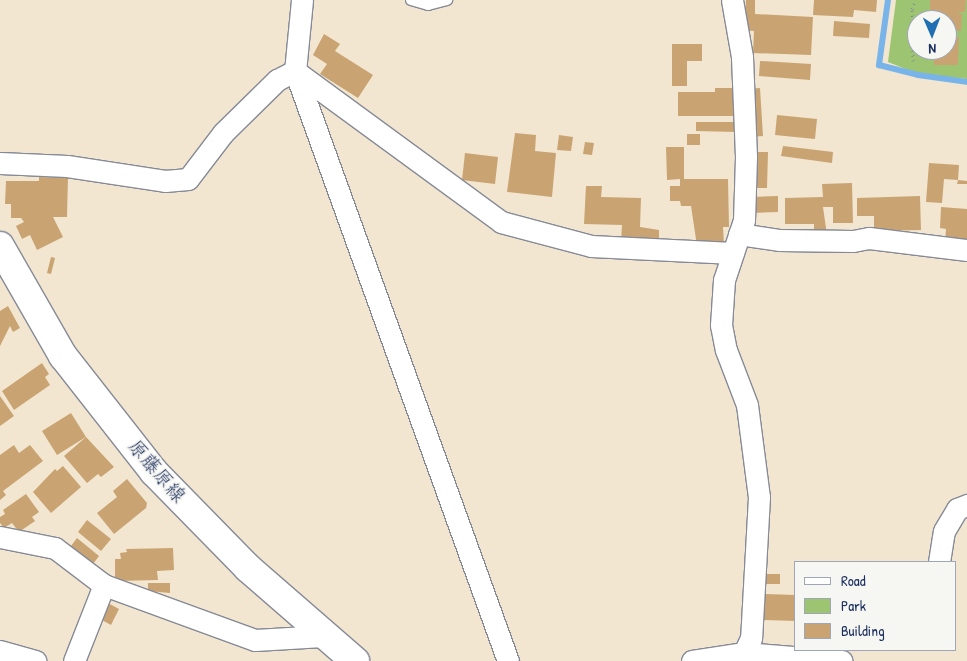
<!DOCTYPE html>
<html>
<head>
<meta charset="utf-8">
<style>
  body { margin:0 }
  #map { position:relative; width:967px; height:661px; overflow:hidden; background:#f2e6d0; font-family:"Patrick Hand","Klee One",sans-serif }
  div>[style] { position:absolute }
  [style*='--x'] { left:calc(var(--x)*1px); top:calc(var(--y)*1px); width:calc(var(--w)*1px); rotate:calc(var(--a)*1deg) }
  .green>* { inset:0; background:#9dc571 }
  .stream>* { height:6px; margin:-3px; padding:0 3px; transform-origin:3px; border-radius:3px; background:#78b4ea }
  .building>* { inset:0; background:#c9a472 }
  .path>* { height:3px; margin-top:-1.5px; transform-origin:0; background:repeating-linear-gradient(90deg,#868a97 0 1px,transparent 0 5px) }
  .roads { filter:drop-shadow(1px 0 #868a97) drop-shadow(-1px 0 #868a97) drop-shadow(0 1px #868a97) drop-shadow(0 -1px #868a97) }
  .service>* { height:10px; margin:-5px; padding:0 5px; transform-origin:5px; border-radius:5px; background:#fff }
  .minor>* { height:21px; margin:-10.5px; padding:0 10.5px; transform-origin:10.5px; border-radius:10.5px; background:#fff }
  .secondary>* { height:28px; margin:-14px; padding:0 14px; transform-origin:14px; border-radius:14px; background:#fff }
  span { translate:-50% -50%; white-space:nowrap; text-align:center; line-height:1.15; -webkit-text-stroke:4px #f6f6f2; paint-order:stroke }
  .street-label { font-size:19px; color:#1b2f5e }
  .legend { position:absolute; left:794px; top:561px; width:162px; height:90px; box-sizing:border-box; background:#f6f6f2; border:1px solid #9ea6b7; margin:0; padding:6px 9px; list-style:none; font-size:15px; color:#1b2f5e }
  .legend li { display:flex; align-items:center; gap:10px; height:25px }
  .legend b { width:25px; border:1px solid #9ea6b7 }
  .north { position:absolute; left:907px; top:10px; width:50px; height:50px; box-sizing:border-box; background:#f6f6f2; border:1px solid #9ea6b7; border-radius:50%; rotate:179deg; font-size:14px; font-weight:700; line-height:20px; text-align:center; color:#1b2f5e }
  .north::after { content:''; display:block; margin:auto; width:18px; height:22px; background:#1f6fb2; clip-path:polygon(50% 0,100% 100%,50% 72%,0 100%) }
</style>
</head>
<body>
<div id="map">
  <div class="green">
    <i style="clip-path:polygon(evenodd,896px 0,967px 0,967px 79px,918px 74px,888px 62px,896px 0,917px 20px,947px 20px,947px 50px,917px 50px,917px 20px)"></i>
  </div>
  <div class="stream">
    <i style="--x:888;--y:0;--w:66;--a:97.9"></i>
    <i style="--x:879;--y:65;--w:40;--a:14.4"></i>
    <i style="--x:918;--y:75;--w:49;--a:8.1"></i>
  </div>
  <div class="building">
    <i style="clip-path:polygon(746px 0,755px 0,755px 14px,813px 17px,811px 55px,753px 53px,754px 31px,744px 30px)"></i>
    <i style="clip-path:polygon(814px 0,877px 0,876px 12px,854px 10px,853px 17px,813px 15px)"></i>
    <i style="clip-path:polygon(930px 0,966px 0,965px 12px,957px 12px,962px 14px,961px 31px,950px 30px,950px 37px,959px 37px,958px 65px,934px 65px,934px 50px,947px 50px,947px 20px,933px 20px,934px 14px,938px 11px,930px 11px)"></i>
    <i style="clip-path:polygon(834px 21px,870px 24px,869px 38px,833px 36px)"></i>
    <i style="clip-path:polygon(324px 34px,340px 44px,335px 51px,373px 75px,358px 98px,320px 74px,327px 64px,313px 55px)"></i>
    <i style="clip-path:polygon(672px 44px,702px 44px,702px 61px,687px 61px,687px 86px,672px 86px)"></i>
    <i style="clip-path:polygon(760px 61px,811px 64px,810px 80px,759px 76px)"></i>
    <i style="clip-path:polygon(715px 88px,734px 88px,734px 116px,678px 116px,678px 92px,715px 92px)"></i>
    <i style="clip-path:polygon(760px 88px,763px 136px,751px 137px,747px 89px)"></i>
    <i style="clip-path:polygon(777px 115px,817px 119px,815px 139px,775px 135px)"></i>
    <i style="clip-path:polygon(696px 122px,736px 122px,736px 132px,696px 131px)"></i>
    <i style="clip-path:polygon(515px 133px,536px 135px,535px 151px,556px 153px,552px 197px,507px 192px)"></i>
    <i style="clip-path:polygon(687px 134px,700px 134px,700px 145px,687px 145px)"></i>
    <i style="clip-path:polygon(559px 135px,573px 137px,571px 151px,557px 150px)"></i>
    <i style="clip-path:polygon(585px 142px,594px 143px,592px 155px,583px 154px)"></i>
    <i style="clip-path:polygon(783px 146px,833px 152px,832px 163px,781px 156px)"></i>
    <i style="clip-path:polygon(666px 147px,684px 147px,684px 179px,728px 179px,729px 227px,723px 227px,724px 245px,697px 246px,691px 206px,681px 206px,680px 201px,670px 201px,670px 186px,680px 186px,680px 179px,667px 180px)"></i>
    <i style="clip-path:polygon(748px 152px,768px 152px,767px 188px,748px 188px)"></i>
    <i style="clip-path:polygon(465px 153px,498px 157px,495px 184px,462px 180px)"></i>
    <i style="clip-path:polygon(929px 163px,959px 165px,958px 180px,944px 179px,942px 203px,926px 202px)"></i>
    <i style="clip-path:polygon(39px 177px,68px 178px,67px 217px,53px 217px,63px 237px,37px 250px,30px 235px,22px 239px,16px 226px,24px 222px,21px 218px,11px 218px,11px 204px,5px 204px,6px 181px,39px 181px)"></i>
    <i style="clip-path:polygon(958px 180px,967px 181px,967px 184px,957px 184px)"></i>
    <i style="clip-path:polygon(852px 183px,853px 223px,833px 223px,833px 207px,823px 207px,827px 235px,814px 236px,814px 224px,785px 224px,785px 198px,823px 197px,822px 184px)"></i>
    <i style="clip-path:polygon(586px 186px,602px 186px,601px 197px,641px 198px,640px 227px,659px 230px,659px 243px,621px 241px,622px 225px,584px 224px)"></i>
    <i style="clip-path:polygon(778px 196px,778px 212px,752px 213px,752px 197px)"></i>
    <i style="clip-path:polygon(920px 196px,921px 230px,874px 231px,874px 216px,857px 216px,857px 198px)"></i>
    <i style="clip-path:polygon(941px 207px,967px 209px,967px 244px,945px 243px,946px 229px,940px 228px)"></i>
    <i style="clip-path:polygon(51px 257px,55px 258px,51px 274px,47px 273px)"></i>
    <i style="clip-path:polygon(8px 306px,20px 328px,13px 332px,10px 326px,0 346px,0 311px)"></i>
    <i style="clip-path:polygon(42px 363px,49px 374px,45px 377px,50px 385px,14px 410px,2px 391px)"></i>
    <i style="clip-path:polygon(0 396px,14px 416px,0 426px)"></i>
    <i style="clip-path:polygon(71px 413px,86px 437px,57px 455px,42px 431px)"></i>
    <i style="clip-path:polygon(86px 437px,114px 467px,101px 477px,98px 474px,87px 483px,64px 456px)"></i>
    <i style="clip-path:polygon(14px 445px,19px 453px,30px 445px,43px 461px,3px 491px,6px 495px,0 500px,0 455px)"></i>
    <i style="clip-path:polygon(63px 466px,81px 487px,51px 513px,33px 492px,55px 469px,57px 471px)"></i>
    <i style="clip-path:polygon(127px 479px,147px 503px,146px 508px,114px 534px,97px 513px,117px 497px,113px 491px)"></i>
    <i style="clip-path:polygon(26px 494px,39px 512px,32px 517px,35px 521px,19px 532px,12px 523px,4px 528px,0 523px,0 517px,5px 514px,3px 510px)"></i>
    <i style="clip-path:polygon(87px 520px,111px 539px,101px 551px,78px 532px)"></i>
    <i style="clip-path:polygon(77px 538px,99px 556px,93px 564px,71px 546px)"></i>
    <i style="clip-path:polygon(173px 548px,174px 570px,157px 571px,158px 580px,115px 581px,115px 559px,121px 559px,120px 553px,127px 552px,126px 549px)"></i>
    <i style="clip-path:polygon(766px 574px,780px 574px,780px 584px,766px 584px)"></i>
    <i style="clip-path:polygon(148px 583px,170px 583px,170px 593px,148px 591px)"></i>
    <i style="clip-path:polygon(765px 594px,796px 595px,796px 621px,764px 620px)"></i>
    <i style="clip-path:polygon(106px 602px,119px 609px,111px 625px,98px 618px)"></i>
  </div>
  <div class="path">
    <i style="--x:913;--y:61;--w:52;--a:-91.1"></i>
    <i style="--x:912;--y:9;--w:9;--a:-72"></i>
  </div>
  <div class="roads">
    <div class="service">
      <i style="--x:411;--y:0;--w:18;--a:16"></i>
      <i style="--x:428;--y:5;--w:20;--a:-15"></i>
    </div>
    <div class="minor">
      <i style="--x:302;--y:0;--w:71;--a:95.6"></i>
      <i style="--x:295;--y:71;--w:627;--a:70.15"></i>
      <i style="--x:732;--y:0;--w:58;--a:80"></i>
      <i style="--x:742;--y:57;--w:100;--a:87.7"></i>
      <i style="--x:746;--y:157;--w:63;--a:91.8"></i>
      <i style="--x:744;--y:220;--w:63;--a:108.4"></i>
      <i style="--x:724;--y:280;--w:45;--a:93.8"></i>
      <i style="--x:721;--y:325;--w:25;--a:79"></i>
      <i style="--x:726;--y:350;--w:59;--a:69.1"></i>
      <i style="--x:747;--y:405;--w:93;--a:82.6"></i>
      <i style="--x:759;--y:497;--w:141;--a:93.2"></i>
      <i style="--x:751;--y:638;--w:17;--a:115"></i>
      <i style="--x:0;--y:163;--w:67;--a:2.6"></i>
      <i style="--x:67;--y:166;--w:99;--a:8.7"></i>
      <i style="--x:165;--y:181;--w:23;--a:-5"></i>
      <i style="--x:188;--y:179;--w:58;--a:-52.7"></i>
      <i style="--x:223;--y:133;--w:76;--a:-44.5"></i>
      <i style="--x:277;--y:80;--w:20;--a:-27"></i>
      <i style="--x:295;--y:71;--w:255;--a:36.2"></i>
      <i style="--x:501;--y:222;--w:93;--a:14.9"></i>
      <i style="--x:591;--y:246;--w:142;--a:2.8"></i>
      <i style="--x:739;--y:234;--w:40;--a:8.5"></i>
      <i style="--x:779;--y:240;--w:74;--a:0.8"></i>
      <i style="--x:853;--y:241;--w:16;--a:-11"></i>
      <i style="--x:869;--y:238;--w:99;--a:7"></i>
      <i style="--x:0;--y:537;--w:56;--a:11.3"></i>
      <i style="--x:55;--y:548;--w:61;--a:37.1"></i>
      <i style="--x:104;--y:585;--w:161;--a:20"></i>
      <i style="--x:255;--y:640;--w:68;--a:-3.4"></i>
      <i style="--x:939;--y:562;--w:31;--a:-81"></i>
      <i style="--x:944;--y:531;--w:26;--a:-59"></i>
      <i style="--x:957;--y:509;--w:11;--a:-22"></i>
      <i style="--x:0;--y:651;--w:37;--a:16"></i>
      <i style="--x:74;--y:661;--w:82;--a:-68.5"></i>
      <i style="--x:692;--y:661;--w:53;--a:-8.7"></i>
      <i style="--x:744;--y:653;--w:98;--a:4.7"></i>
    </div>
    <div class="secondary">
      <i style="--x:0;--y:246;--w:127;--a:60.2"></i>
      <i style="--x:63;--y:356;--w:147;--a:51.9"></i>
      <i style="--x:154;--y:472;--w:134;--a:45.6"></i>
      <i style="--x:248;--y:568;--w:142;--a:41"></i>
    </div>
  </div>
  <div class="street-label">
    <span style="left:157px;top:471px;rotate:49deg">原藤原線</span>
  </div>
  <ul class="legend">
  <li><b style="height:6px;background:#fff"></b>Road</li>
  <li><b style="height:14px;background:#9dc571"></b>Park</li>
  <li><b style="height:14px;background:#c9a472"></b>Building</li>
  </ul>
  <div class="north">N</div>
</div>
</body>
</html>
